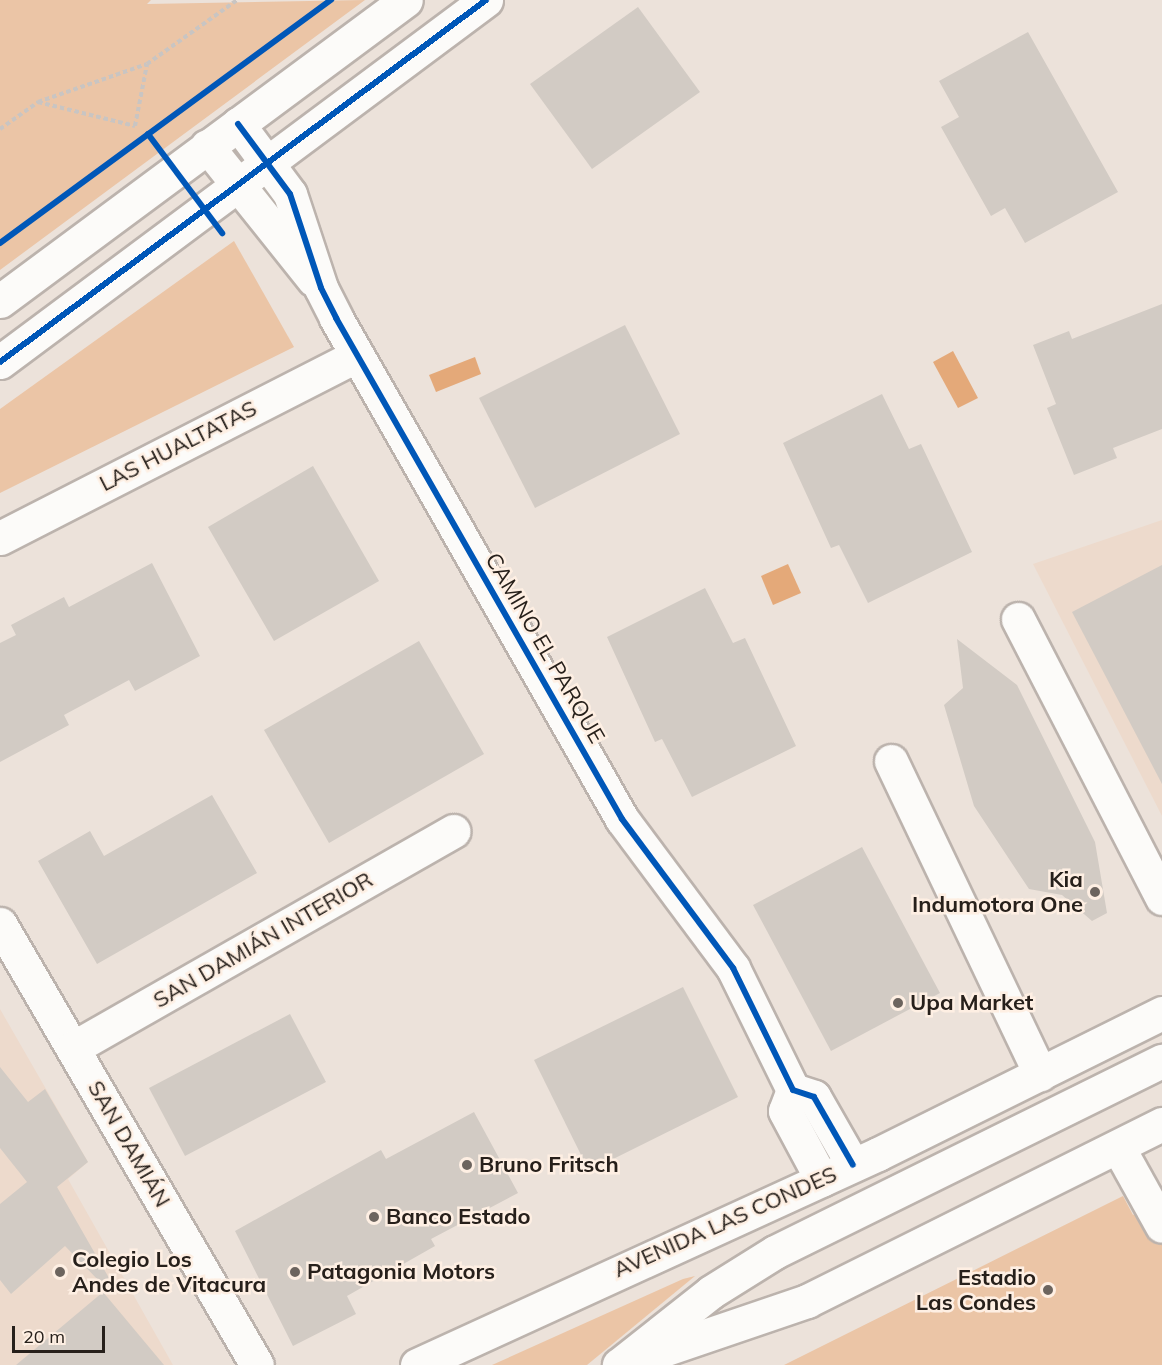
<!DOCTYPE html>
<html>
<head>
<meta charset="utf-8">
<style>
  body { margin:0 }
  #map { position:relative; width:1162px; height:1365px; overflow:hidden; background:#ece2da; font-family:Mulish,sans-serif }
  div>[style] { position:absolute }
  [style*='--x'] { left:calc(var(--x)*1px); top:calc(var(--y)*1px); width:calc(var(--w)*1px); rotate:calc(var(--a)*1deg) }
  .built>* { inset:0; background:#eddacc }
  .green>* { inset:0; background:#ebc5a6 }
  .water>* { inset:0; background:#e4a979 }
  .building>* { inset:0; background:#d2cbc4 }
  .path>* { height:4px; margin-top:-2px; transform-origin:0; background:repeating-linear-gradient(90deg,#c9c5c2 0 4.5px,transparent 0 7.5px) }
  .roads { filter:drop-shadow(2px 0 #bcb3ad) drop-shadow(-2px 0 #bcb3ad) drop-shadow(0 2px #bcb3ad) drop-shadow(0 -2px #bcb3ad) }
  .minor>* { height:33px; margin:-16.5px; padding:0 16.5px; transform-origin:16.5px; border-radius:16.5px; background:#fcfbf9 }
  .major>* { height:33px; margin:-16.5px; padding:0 16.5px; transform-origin:16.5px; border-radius:16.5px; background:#fcfbf9 }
  .cycleway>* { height:6px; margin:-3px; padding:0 3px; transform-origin:3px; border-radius:3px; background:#0057b8 }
  .dots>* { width:16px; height:16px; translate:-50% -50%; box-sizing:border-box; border:3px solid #feefe3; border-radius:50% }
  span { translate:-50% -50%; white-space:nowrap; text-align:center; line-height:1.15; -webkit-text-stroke:5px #feefe3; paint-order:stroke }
  .street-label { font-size:22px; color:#27201b }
  .poi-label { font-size:22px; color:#27201b; font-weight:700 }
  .right { translate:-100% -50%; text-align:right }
  .left { translate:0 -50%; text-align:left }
  .scale { position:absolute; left:12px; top:1326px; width:93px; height:27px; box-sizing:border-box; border:3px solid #27201b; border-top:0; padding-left:8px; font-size:18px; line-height:21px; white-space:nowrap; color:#27201b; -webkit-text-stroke:4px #feefe3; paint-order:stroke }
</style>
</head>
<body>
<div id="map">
  <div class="built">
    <i style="clip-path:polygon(1162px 520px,1162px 816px,1033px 564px)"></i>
    <i style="clip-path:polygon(0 1009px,88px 1162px,68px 1179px,173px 1365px,0 1365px)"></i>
  </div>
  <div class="green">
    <i style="clip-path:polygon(0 0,151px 0,147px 4px,365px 0,0 270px)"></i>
    <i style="clip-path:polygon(234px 241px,294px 347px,0 493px,0 409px)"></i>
    <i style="clip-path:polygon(1123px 1196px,1133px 1215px,1162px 1199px,1162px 1365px,784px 1365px)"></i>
    <i style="clip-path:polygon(695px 1276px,587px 1365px,492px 1365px,683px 1279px)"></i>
  </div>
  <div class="water">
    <i style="clip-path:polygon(953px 351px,978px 398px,958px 408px,933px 362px)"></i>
    <i style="clip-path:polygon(475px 357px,481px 374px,436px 392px,429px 375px)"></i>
    <i style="clip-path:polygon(788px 564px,801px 593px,773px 605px,761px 576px)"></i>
  </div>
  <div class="building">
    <i style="clip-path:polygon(638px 7px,700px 92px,592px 169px,530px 84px)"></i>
    <i style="clip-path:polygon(1028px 32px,1118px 192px,1025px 243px,1005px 208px,991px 216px,941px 127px,959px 117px,939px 81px)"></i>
    <i style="clip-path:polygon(1162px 304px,1162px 429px,1113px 448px,1117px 458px,1074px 475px,1047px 408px,1056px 404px,1033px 345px,1069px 331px,1072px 339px)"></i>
    <i style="clip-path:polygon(625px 325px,680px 434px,535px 508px,479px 398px)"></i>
    <i style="clip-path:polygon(882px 394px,909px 449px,921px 444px,972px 552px,868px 603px,839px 545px,831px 548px,783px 443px)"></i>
    <i style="clip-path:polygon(313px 466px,379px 581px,274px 641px,208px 527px)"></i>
    <i style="clip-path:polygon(152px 563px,200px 656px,135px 691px,129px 680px,64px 715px,69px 725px,0 762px,0 643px,16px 635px,11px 625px,64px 597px,69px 607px)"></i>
    <i style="clip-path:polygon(1162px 565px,1162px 784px,1072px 612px)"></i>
    <i style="clip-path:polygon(705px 588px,733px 643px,745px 638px,796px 746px,692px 797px,662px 739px,655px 742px,607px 637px)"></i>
    <i style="clip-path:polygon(957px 639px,1017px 685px,1095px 842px,1107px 913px,1092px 921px,1062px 895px,1029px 889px,974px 806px,944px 705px,963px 688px)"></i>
    <i style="clip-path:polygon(419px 641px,484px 754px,329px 843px,264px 730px)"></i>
    <i style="clip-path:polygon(212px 795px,257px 873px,97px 964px,38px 861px,90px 831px,104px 856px)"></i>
    <i style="clip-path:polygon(862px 847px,940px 993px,831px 1051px,753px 905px)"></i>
    <i style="clip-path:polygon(683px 987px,738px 1097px,589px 1171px,534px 1060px)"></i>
    <i style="clip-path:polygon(290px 1014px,326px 1082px,185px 1156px,149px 1088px)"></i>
    <i style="clip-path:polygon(0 1067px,28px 1102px,45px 1089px,88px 1162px,57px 1187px,109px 1278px,102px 1284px,65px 1246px,11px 1294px,0 1280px,0 1204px,27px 1182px,0 1148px)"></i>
    <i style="clip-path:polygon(474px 1112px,518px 1193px,431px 1239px,435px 1246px,347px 1296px,356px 1314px,293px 1346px,235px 1231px,381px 1150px,386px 1159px)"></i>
    <i style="clip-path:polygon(103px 1292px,164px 1365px,16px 1365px)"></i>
  </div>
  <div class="path">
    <i style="--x:38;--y:102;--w:100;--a:13.9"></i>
    <i style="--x:135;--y:126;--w:63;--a:-79"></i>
    <i style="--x:0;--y:129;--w:47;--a:-35.4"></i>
    <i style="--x:38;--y:102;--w:115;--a:-19.2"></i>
    <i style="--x:147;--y:64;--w:110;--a:-35.4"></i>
  </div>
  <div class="roads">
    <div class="minor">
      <i style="--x:238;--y:124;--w:87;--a:53.4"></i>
      <i style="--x:290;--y:194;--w:99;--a:71.7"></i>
      <i style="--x:321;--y:288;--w:34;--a:63"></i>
      <i style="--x:336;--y:318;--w:577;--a:60.28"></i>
      <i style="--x:622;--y:819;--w:186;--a:53.3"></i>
      <i style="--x:733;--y:968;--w:136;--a:63.8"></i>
      <i style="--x:793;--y:1090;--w:22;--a:18"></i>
      <i style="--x:814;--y:1097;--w:78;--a:60.2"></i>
      <i style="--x:207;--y:146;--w:171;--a:51.4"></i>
      <i style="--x:0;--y:301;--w:505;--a:-36.55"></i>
      <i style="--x:0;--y:362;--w:606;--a:-36.68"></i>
      <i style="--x:0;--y:538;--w:401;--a:-27.1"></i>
      <i style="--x:1018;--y:619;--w:314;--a:62.7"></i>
      <i style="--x:891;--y:761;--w:347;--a:64.5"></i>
      <i style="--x:0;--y:924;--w:510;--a:59.77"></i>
      <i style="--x:73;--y:1048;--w:438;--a:-29.7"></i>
      <i style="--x:793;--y:1090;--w:22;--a:111"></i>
      <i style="--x:785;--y:1111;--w:78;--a:61.8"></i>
      <i style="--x:1118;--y:1147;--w:90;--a:60.9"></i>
      <i style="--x:619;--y:1365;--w:199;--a:-18.8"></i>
      <i style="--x:807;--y:1301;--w:397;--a:-26.5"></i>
    </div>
    <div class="major">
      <i style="--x:417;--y:1365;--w:507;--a:-24.59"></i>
      <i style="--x:878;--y:1154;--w:317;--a:-26.4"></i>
      <i style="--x:619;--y:1365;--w:117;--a:-38.4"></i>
      <i style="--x:711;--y:1292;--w:75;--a:-32"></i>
      <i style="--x:775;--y:1252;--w:432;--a:-26.3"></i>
    </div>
  </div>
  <div class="cycleway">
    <i style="--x:238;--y:124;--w:87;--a:53.4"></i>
    <i style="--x:290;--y:194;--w:99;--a:71.7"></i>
    <i style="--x:321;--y:288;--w:34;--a:63"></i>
    <i style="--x:336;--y:318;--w:577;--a:60.28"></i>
    <i style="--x:622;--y:819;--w:186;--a:53.3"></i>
    <i style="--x:733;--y:968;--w:136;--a:63.8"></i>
    <i style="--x:793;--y:1090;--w:22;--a:18"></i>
    <i style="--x:814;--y:1097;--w:78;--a:60.2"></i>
    <i style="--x:148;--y:134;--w:124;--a:53.2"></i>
    <i style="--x:0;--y:243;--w:411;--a:-36.3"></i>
    <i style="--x:0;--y:362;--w:606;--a:-36.68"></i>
  </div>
  <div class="dots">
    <i style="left:1095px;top:892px;background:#6c645e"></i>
    <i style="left:898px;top:1003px;background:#6c645e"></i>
    <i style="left:467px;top:1165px;background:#6c645e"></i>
    <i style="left:374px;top:1217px;background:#6c645e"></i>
    <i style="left:60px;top:1272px;background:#6c645e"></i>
    <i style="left:295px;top:1272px;background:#6c645e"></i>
    <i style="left:1048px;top:1290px;background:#6c645e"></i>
  </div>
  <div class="street-label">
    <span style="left:178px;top:446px;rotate:-27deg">LAS HUALTATAS</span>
    <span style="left:545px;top:648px;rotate:60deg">CAMINO EL PARQUE</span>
    <span style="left:263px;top:940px;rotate:-30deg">SAN DAMIÁN INTERIOR</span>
    <span style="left:129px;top:1144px;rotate:60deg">SAN DAMIÁN</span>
    <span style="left:725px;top:1222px;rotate:-24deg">AVENIDA LAS CONDES</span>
  </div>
  <div class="poi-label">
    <span class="right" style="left:1083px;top:892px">Kia<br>Indumotora One</span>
    <span class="left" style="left:910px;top:1003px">Upa Market</span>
    <span class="left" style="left:479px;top:1165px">Bruno Fritsch</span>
    <span class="left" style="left:386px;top:1217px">Banco Estado</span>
    <span class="left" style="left:72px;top:1272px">Colegio Los<br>Andes de Vitacura</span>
    <span class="left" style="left:307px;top:1272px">Patagonia Motors</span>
    <span class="right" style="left:1036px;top:1290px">Estadio<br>Las Condes</span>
  </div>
  <div class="scale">20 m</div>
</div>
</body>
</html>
